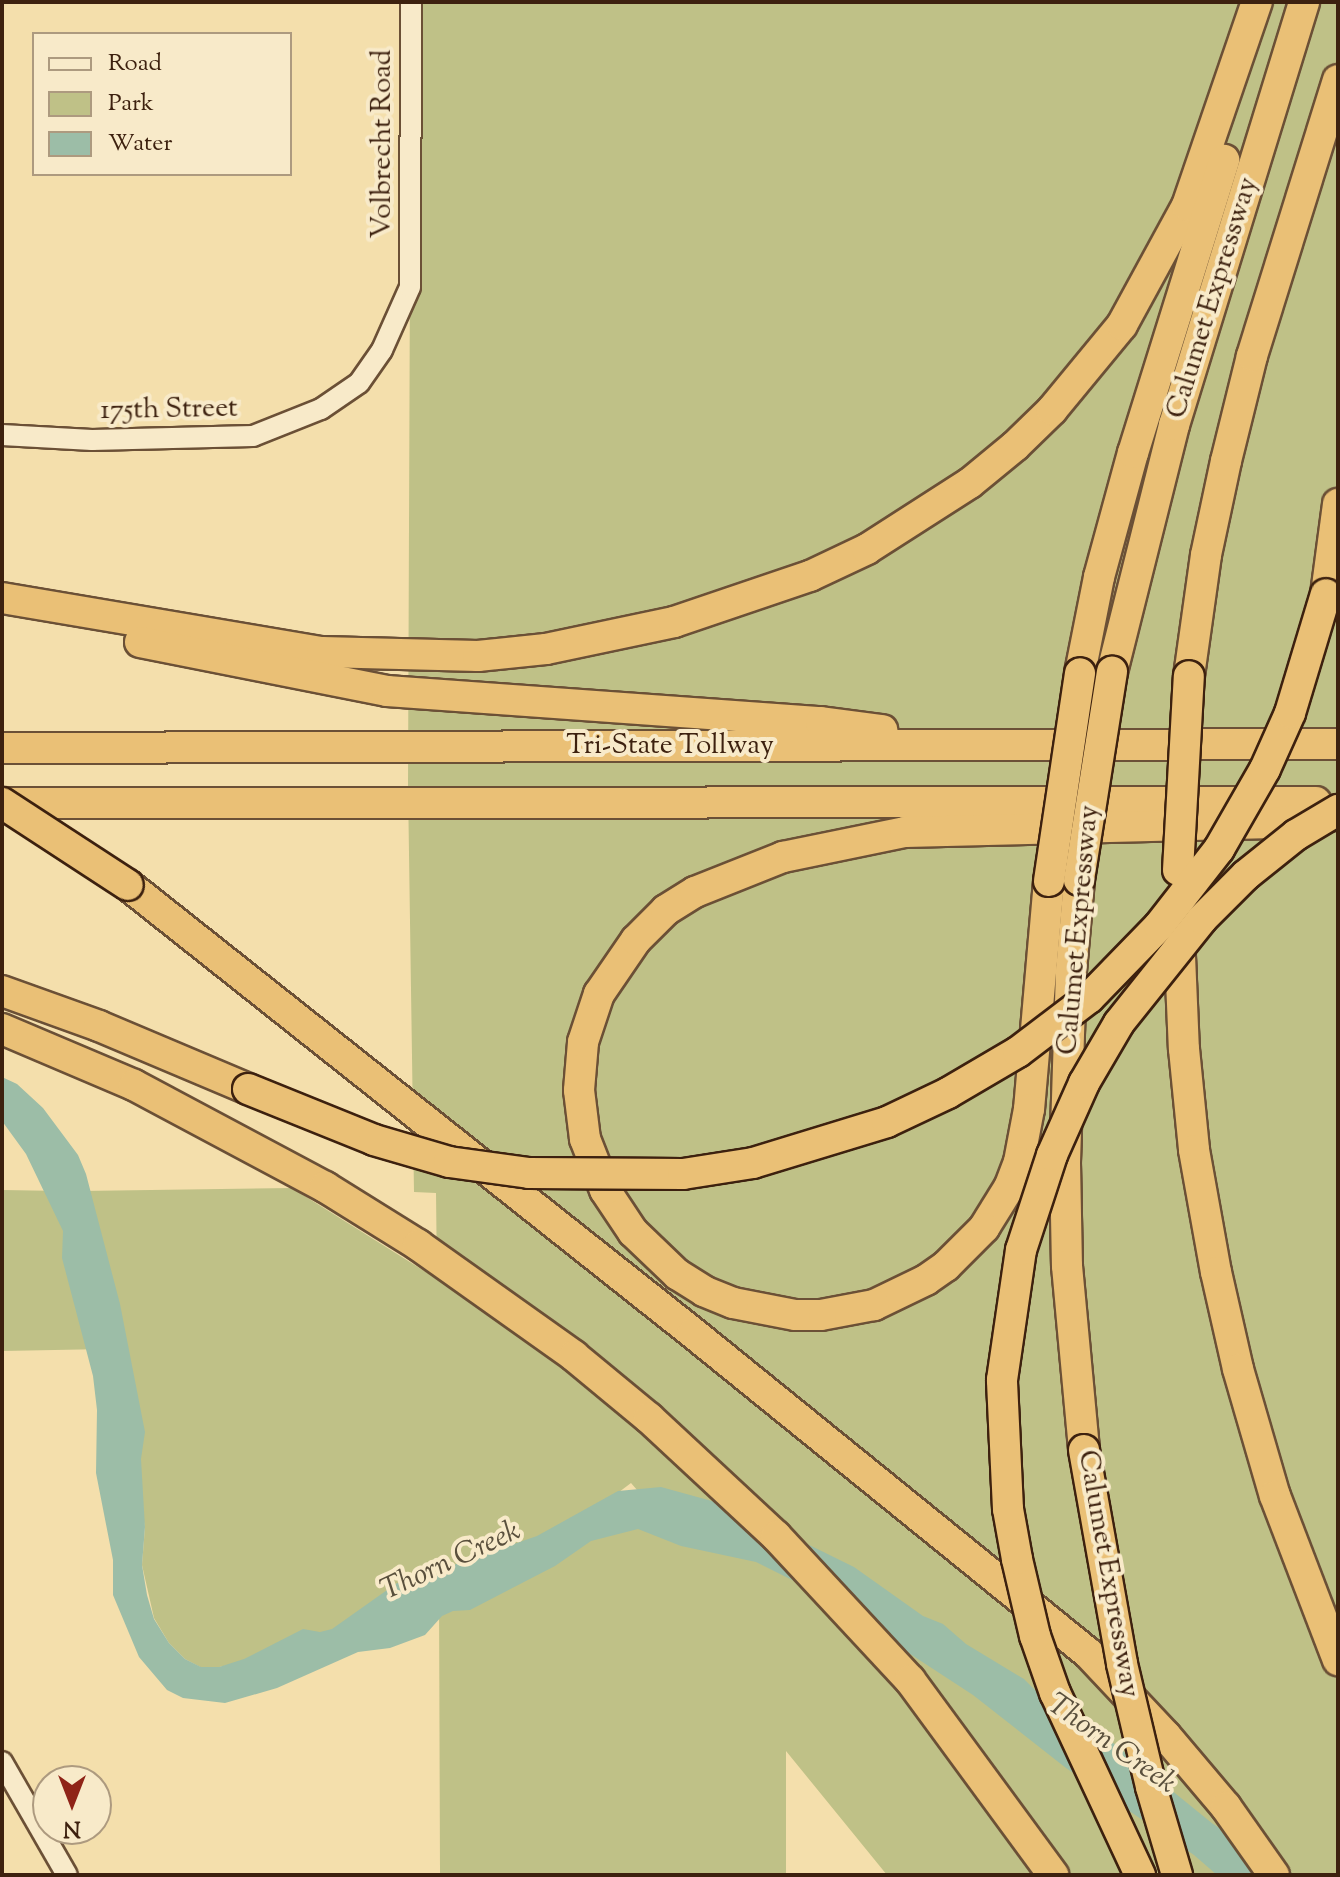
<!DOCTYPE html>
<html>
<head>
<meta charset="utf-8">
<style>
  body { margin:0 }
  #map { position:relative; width:1340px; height:1877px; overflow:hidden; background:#f4dfac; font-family:"Sorts Mill Goudy",serif }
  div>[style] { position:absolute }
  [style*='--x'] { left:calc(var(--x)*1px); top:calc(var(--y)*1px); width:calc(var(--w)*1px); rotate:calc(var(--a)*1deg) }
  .green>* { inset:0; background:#bfc187 }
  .water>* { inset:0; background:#9cbda7 }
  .roads { filter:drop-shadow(2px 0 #6b5036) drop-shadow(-2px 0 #6b5036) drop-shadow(0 2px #6b5036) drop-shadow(0 -2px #6b5036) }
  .minor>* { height:20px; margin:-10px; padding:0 10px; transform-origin:10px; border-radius:10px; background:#f8eac9 }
  .highway>* { height:30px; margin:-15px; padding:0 15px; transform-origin:15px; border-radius:15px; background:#eac076 }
  .bridges { filter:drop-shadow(2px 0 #3d210f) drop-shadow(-2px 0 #3d210f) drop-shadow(0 2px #3d210f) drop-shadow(0 -2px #3d210f) }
  .highway-bridge>* { height:30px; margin:-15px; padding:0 15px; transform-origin:15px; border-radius:15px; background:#eac076 }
  span { translate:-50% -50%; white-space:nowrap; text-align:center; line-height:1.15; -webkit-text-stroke:8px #f8eac9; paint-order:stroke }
  .street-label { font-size:28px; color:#3d210f }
  .water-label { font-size:30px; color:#5a503d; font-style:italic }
  .frame { position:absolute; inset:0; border:4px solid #3d210f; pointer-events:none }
  .legend { position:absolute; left:32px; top:32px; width:260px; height:144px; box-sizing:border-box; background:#f8eac9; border:2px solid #ad9a7f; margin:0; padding:10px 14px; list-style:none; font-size:24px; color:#3d210f }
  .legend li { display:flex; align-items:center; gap:16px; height:40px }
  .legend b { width:40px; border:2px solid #ad9a7f }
  .north { position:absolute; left:32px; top:1765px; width:80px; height:80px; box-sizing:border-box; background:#f8eac9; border:2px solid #ad9a7f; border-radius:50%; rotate:180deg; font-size:22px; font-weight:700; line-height:32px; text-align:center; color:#3d210f }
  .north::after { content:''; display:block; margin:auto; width:28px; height:36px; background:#8f2418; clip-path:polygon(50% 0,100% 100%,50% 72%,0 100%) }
</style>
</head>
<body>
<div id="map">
  <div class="green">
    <i style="clip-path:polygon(411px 2px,1338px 2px,1338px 1875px,887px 1875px,786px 1751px,786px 1875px,440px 1875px,439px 1591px,637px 1521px,676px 1535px,631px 1483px,558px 1538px,277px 1654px,206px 1670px,185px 1659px,169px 1643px,154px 1618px,142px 1565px,145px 1527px,81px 1191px,292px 1188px,437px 1279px,436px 1193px,414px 1192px,408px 786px)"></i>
    <i style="clip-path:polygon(2px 1190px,63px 1191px,107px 1349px,2px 1351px)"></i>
  </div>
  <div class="water">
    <i style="clip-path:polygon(2px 1077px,17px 1084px,43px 1108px,78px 1155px,86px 1174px,120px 1304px,145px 1432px,141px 1459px,145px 1527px,142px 1565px,147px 1595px,154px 1619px,169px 1643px,185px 1659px,201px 1667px,219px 1667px,244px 1659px,303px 1629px,320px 1632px,332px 1629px,397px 1583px,423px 1582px,456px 1564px,537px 1536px,618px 1491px,661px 1487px,730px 1506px,854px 1567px,923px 1616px,943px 1624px,966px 1644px,1024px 1679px,1051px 1706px,1091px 1725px,1213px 1824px,1295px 1875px,1217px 1875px,1194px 1855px,1066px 1768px,973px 1695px,812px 1590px,756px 1562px,681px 1546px,638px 1529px,591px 1541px,555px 1566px,470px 1610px,453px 1611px,442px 1616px,425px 1635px,390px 1648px,358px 1652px,277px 1688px,225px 1703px,183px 1698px,167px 1690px,139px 1657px,113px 1595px,113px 1560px,96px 1473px,97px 1410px,93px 1376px,62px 1258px,63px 1231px,26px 1154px,2px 1121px)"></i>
  </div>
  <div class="roads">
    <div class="minor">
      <i style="--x:2;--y:435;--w:90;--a:3.2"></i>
      <i style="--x:92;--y:440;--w:161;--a:-1.4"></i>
      <i style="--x:253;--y:436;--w:73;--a:-21.7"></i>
      <i style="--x:321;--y:409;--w:46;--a:-34.4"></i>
      <i style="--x:359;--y:383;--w:40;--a:-55.1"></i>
      <i style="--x:382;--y:350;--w:69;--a:-66"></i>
      <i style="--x:410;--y:287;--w:285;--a:-89.8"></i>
      <i style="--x:2;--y:1762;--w:130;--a:60.1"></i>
    </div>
    <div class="highway">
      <i style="--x:1326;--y:594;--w:91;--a:-82.4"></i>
      <i style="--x:2;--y:598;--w:325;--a:9.6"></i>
      <i style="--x:322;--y:652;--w:156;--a:1.5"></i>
      <i style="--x:478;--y:656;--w:68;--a:-5.9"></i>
      <i style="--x:546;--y:649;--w:131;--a:-11.9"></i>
      <i style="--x:674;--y:622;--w:144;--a:-18.7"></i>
      <i style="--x:810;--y:576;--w:63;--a:-25.3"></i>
      <i style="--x:867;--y:549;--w:122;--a:-32.7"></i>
      <i style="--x:970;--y:483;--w:58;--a:-39.4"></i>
      <i style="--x:1015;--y:446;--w:52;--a:-44.2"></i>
      <i style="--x:1052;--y:410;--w:110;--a:-50.5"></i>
      <i style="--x:1122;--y:325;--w:136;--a:-61.4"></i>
      <i style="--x:1187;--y:206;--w:216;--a:-71.1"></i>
      <i style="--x:140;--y:642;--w:252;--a:11.2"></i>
      <i style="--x:387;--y:691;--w:435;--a:4.1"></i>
      <i style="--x:821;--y:722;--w:62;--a:7.5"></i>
      <i style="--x:1112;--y:672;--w:255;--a:-75.9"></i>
      <i style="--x:1174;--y:425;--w:443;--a:-72.9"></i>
      <i style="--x:1080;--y:673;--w:98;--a:-78.8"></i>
      <i style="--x:1099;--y:577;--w:129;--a:-74.7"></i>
      <i style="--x:1133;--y:453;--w:307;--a:-72.7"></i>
      <i style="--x:1189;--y:676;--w:122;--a:-82"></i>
      <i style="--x:1206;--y:555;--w:96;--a:-78"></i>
      <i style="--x:1226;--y:461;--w:108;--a:-76.1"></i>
      <i style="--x:1252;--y:356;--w:289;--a:-72.7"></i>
      <i style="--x:2;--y:748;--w:1336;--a:-0.17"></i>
      <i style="--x:2;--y:803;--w:1314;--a:-0.04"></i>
      <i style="--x:1079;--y:880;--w:91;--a:95"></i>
      <i style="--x:1071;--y:971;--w:192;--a:91.8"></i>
      <i style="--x:1065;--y:1163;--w:103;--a:88.9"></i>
      <i style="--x:1067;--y:1266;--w:185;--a:84.7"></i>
      <i style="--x:1049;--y:881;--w:229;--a:95"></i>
      <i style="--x:1029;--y:1109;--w:54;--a:100.7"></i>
      <i style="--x:1019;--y:1162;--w:26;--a:111"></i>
      <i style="--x:1010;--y:1186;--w:49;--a:121.8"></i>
      <i style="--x:984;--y:1228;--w:54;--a:135"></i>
      <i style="--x:946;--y:1266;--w:24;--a:145"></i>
      <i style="--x:926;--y:1280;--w:58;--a:154.3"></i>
      <i style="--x:874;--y:1305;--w:54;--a:169.3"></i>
      <i style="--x:821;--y:1315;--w:26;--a:180"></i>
      <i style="--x:795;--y:1315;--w:63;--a:-169"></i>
      <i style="--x:733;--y:1303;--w:31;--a:-158"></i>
      <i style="--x:704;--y:1291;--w:31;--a:-148"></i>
      <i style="--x:678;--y:1275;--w:62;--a:-136.3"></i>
      <i style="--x:633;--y:1232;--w:50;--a:-123.7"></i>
      <i style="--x:605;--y:1190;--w:55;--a:-111.4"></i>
      <i style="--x:585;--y:1139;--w:49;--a:-97"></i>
      <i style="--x:579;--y:1090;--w:48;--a:-85.2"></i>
      <i style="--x:583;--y:1042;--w:51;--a:-71.6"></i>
      <i style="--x:599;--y:994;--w:65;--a:-55.6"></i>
      <i style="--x:636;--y:940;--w:42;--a:-45"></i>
      <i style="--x:666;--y:910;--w:34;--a:-32"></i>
      <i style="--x:695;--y:892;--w:95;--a:-21.7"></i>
      <i style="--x:783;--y:857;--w:125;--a:-11.6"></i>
      <i style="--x:905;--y:832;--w:369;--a:-1.4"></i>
      <i style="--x:1274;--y:823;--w:56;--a:-7.1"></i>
      <i style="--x:128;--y:885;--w:721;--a:38.41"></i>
      <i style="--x:693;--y:1333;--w:508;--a:39.01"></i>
      <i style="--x:1088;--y:1653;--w:114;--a:46.8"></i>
      <i style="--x:1166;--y:1736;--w:93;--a:49.8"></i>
      <i style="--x:1226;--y:1807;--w:83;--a:54.8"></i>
      <i style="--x:1179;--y:932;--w:117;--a:87.6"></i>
      <i style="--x:1184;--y:1049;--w:101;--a:84.3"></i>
      <i style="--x:1194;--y:1150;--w:124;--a:79.8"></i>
      <i style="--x:1216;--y:1272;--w:99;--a:77.2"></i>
      <i style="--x:1238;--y:1369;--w:132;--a:73.8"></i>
      <i style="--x:1275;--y:1496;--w:176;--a:69"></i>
      <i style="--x:2;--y:991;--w:103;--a:19.8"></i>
      <i style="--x:99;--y:1026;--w:162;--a:22.9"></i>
      <i style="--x:2;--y:1029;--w:143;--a:23"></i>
      <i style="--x:134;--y:1085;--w:217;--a:28.1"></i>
      <i style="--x:325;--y:1187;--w:110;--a:31.9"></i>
      <i style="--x:418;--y:1245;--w:191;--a:35.4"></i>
      <i style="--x:574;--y:1356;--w:97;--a:39.6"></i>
      <i style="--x:649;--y:1418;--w:173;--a:42.9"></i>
      <i style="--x:776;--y:1536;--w:197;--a:47.1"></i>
      <i style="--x:910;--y:1680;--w:242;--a:53.7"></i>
    </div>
  </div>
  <div class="bridges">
    <div class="highway-bridge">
      <i style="--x:2;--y:803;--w:150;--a:33.1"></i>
      <i style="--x:1178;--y:870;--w:194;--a:-86.8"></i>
      <i style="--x:1079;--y:880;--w:211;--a:-81"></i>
      <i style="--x:1049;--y:881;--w:210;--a:-81.5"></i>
      <i style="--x:248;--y:1089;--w:136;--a:22"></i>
      <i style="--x:374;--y:1140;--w:78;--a:16.3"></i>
      <i style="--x:449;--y:1162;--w:81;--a:7.8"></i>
      <i style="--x:529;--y:1173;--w:154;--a:0.4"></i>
      <i style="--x:683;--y:1174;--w:71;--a:-8.9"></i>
      <i style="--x:753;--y:1163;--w:140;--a:-17"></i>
      <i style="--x:887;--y:1122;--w:68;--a:-25.4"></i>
      <i style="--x:948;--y:1093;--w:81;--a:-30.4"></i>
      <i style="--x:1018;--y:1052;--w:89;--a:-37.3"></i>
      <i style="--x:1089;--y:998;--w:100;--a:-45.8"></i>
      <i style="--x:1159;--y:926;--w:98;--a:-52.1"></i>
      <i style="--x:1219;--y:849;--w:92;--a:-60.1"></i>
      <i style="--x:1265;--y:769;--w:61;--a:-65.9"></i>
      <i style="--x:1290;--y:713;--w:124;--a:-73.2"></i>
      <i style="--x:1084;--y:1450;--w:217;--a:79.9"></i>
      <i style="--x:1122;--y:1664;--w:126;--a:76.7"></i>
      <i style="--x:1151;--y:1787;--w:92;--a:73.5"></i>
      <i style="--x:1140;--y:1875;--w:201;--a:-115"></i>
      <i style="--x:1055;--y:1693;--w:60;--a:-109.3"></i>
      <i style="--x:1035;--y:1636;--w:79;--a:-103.2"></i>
      <i style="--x:1017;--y:1559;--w:51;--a:-100.2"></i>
      <i style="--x:1008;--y:1509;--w:129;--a:-92.7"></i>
      <i style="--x:1002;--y:1380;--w:131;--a:-81.7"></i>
      <i style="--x:1021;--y:1250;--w:100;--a:-71.9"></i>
      <i style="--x:1052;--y:1155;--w:79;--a:-66"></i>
      <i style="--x:1084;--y:1083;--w:69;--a:-59.7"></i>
      <i style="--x:1119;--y:1023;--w:133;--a:-51.4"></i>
      <i style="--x:1202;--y:919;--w:62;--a:-45"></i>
      <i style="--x:1246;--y:875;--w:64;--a:-38.7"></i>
      <i style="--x:1296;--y:835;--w:49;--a:-30.8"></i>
    </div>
  </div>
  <div class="street-label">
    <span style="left:383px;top:144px;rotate:-90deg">Volbrecht Road</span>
    <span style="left:1213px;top:298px;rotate:-73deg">Calumet Expressway</span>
    <span style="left:169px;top:410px;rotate:-1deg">175th Street</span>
    <span style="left:670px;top:746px">Tri-State Tollway</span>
    <span style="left:1079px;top:930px;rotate:-85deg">Calumet Expressway</span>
    <span style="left:1108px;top:1574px;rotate:80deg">Calumet Expressway</span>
  </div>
  <div class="water-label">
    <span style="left:451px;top:1562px;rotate:-25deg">Thorn Creek</span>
    <span style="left:1111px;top:1745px;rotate:35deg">Thorn Creek</span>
  </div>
  <div class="frame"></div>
  <ul class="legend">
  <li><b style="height:10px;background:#f8eac9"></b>Road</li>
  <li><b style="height:22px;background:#bfc187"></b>Park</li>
  <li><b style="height:22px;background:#9cbda7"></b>Water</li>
  </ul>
  <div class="north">N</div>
</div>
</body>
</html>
